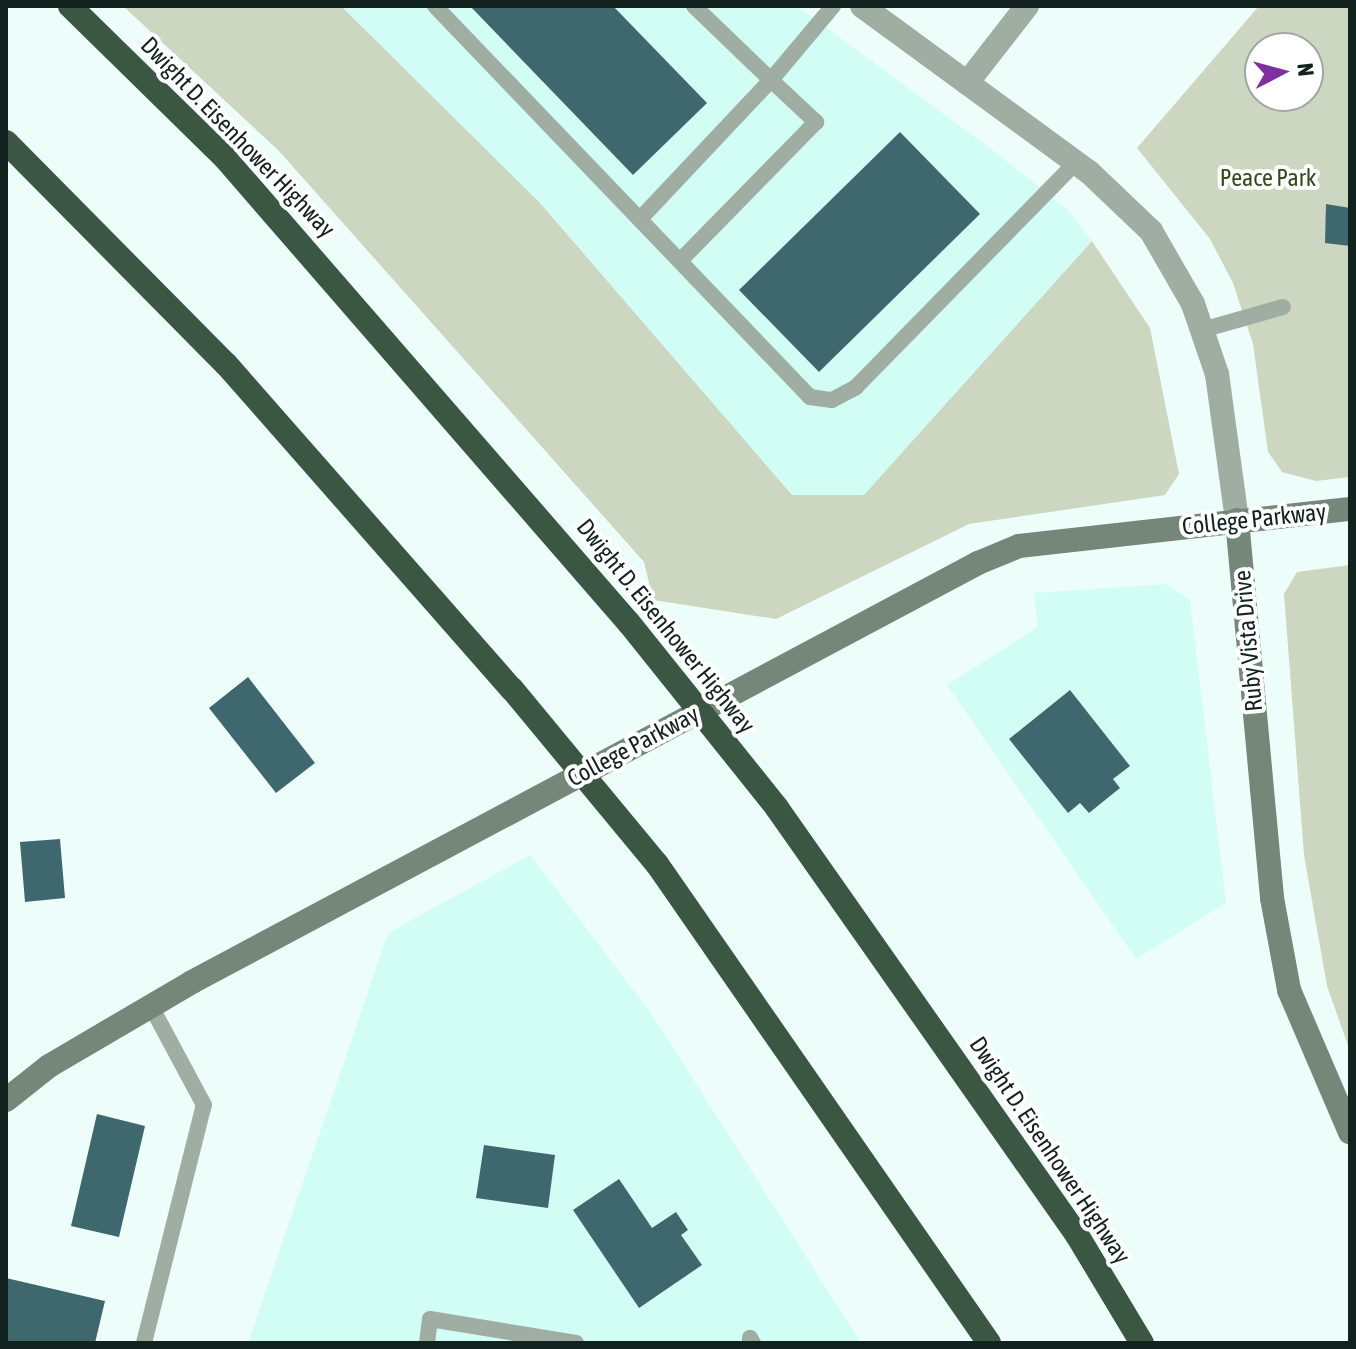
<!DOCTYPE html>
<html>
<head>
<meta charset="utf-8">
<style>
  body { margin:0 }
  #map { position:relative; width:1356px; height:1349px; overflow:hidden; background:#edfefa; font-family:"Asap Condensed",sans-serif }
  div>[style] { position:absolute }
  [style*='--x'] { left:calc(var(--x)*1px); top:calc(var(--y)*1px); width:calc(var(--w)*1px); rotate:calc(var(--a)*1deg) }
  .built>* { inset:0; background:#d2fdf4 }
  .green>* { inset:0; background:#ccd6c0 }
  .building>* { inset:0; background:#3f686e }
  .lane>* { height:16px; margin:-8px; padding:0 8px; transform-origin:8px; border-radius:8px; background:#9fada3 }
  .street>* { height:24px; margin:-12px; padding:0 12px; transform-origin:12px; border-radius:12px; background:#9fada3 }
  .secondary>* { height:24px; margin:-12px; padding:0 12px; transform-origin:12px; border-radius:12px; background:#748779 }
  .highway>* { height:24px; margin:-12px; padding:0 12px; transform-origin:12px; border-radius:12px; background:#3b5643 }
  .highway-bridge>* { height:24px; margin:-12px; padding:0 12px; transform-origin:12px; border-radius:12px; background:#3b5643 }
  span { translate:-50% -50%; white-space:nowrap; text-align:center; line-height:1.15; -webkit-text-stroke:8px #fff; paint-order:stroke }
  .street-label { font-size:24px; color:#12221f }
  .park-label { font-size:24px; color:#364818 }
  .frame { position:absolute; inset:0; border:8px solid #12221f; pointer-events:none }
  .north { position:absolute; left:1244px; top:32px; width:80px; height:80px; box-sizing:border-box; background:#fff; border:2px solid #a0a7a5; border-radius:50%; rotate:84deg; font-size:22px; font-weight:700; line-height:32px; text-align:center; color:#12221f }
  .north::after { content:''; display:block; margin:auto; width:28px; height:36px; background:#7f2fa0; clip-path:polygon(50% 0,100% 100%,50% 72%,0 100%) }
</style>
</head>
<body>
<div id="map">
  <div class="built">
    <i style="clip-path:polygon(341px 6px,797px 6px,994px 151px,1068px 210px,1092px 241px,864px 496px,792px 495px,540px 203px)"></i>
    <i style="clip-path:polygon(1166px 584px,1190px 600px,1226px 903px,1136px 959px,947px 685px,1038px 627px,1034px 593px)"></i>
    <i style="clip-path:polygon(530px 855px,651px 1013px,861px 1343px,248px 1343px,388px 933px)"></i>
  </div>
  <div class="green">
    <i style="clip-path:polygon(123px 6px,341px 6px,540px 203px,792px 495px,864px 495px,1092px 241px,1150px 328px,1179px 474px,1165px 495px,969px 524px,776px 619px,653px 600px,644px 562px,279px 151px)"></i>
    <i style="clip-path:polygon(evenodd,1259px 6px,1350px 6px,1350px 477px,1316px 481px,1282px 472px,1268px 452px,1253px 344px,1233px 283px,1210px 239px,1137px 148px,1259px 6px,1260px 48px,1308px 48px,1308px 96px,1260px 96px,1260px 48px)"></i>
    <i style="clip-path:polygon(1350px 565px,1350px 1051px,1327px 986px,1304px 855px,1284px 594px,1297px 572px)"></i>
  </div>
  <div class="building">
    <i style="clip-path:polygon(470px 6px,613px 6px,707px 103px,633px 175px)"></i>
    <i style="clip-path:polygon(900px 132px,980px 214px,819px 372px,739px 290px)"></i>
    <i style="clip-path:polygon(1326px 204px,1350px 208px,1350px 246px,1325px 243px)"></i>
    <i style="clip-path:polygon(248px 677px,315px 763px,276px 793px,209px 708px)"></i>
    <i style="clip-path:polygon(1070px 690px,1130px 766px,1113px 779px,1120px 788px,1089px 813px,1080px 803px,1068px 813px,1009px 739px)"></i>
    <i style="clip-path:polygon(60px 839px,65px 898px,25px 902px,20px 842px)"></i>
    <i style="clip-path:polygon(97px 1114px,145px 1126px,119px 1237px,71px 1226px)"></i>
    <i style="clip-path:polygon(484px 1145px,555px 1155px,548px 1208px,476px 1198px)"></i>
    <i style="clip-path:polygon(619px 1179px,652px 1228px,676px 1212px,688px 1230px,681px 1235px,702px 1265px,639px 1308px,573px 1210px)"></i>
    <i style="clip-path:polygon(6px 1278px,105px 1301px,95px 1343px,6px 1343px)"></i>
  </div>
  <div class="lane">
    <i style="--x:435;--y:6;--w:542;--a:46.2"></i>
    <i style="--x:810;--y:397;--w:22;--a:8"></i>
    <i style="--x:832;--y:400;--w:27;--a:-28"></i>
    <i style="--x:856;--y:387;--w:315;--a:-45.6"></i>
    <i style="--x:694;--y:6;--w:107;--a:43.9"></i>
    <i style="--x:771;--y:80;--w:97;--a:-50"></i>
    <i style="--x:640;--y:219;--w:191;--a:-46.7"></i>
    <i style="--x:771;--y:80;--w:62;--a:43"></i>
    <i style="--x:816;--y:122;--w:194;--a:134.4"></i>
    <i style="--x:1202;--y:330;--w:84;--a:-15.9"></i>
    <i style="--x:144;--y:1343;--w:245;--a:-75.9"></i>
    <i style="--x:204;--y:1105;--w:112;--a:-118.2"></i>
    <i style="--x:427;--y:1343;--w:24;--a:-83"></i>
    <i style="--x:430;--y:1319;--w:148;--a:9.3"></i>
    <i style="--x:750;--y:1343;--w:5;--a:-90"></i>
    <i style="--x:750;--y:1338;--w:6;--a:59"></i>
  </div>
  <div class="street">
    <i style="--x:862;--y:6;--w:281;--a:36.2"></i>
    <i style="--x:1089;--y:172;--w:86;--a:43.6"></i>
    <i style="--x:1151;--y:231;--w:84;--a:60.1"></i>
    <i style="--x:1193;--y:304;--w:74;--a:71.1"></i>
    <i style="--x:1217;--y:374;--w:147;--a:82.2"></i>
    <i style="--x:967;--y:83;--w:98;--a:-52.1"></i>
  </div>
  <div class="secondary">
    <i style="--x:1237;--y:520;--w:380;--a:84.7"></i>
    <i style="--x:1272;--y:898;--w:94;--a:79.5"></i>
    <i style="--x:1289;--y:990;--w:155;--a:66.8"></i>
    <i style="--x:6;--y:1100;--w:55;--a:-38.3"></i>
    <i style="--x:49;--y:1066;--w:166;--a:-30.4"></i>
    <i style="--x:192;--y:982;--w:891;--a:-28.06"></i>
    <i style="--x:978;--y:563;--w:44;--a:-22.5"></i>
    <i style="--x:1019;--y:546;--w:333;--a:-6.4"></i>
  </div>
  <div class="highway">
    <i style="--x:70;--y:6;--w:217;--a:44.4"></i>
    <i style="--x:225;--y:158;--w:616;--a:49.02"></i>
    <i style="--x:6;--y:142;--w:313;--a:45.3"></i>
    <i style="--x:226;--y:364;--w:433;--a:48.7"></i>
    <i style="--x:777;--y:808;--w:522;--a:54.91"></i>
    <i style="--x:1077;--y:1235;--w:126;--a:59"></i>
    <i style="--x:657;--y:864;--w:583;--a:55.27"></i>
  </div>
  <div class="highway-bridge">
    <i style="--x:629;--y:623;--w:237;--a:51.3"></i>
    <i style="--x:512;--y:689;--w:227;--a:50.4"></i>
  </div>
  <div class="street-label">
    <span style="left:238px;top:137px;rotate:46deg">Dwight D. Eisenhower Highway</span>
    <span style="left:1254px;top:519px;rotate:-6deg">College Parkway</span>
    <span style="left:666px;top:626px;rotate:51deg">Dwight D. Eisenhower Highway</span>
    <span style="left:1248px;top:641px;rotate:-95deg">Ruby Vista Drive</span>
    <span style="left:633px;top:746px;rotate:-28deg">College Parkway</span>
    <span style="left:1050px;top:1150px;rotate:56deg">Dwight D. Eisenhower Highway</span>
  </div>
  <div class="park-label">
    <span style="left:1268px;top:178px">Peace Park</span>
  </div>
  <div class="frame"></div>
  <div class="north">N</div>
</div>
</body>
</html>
